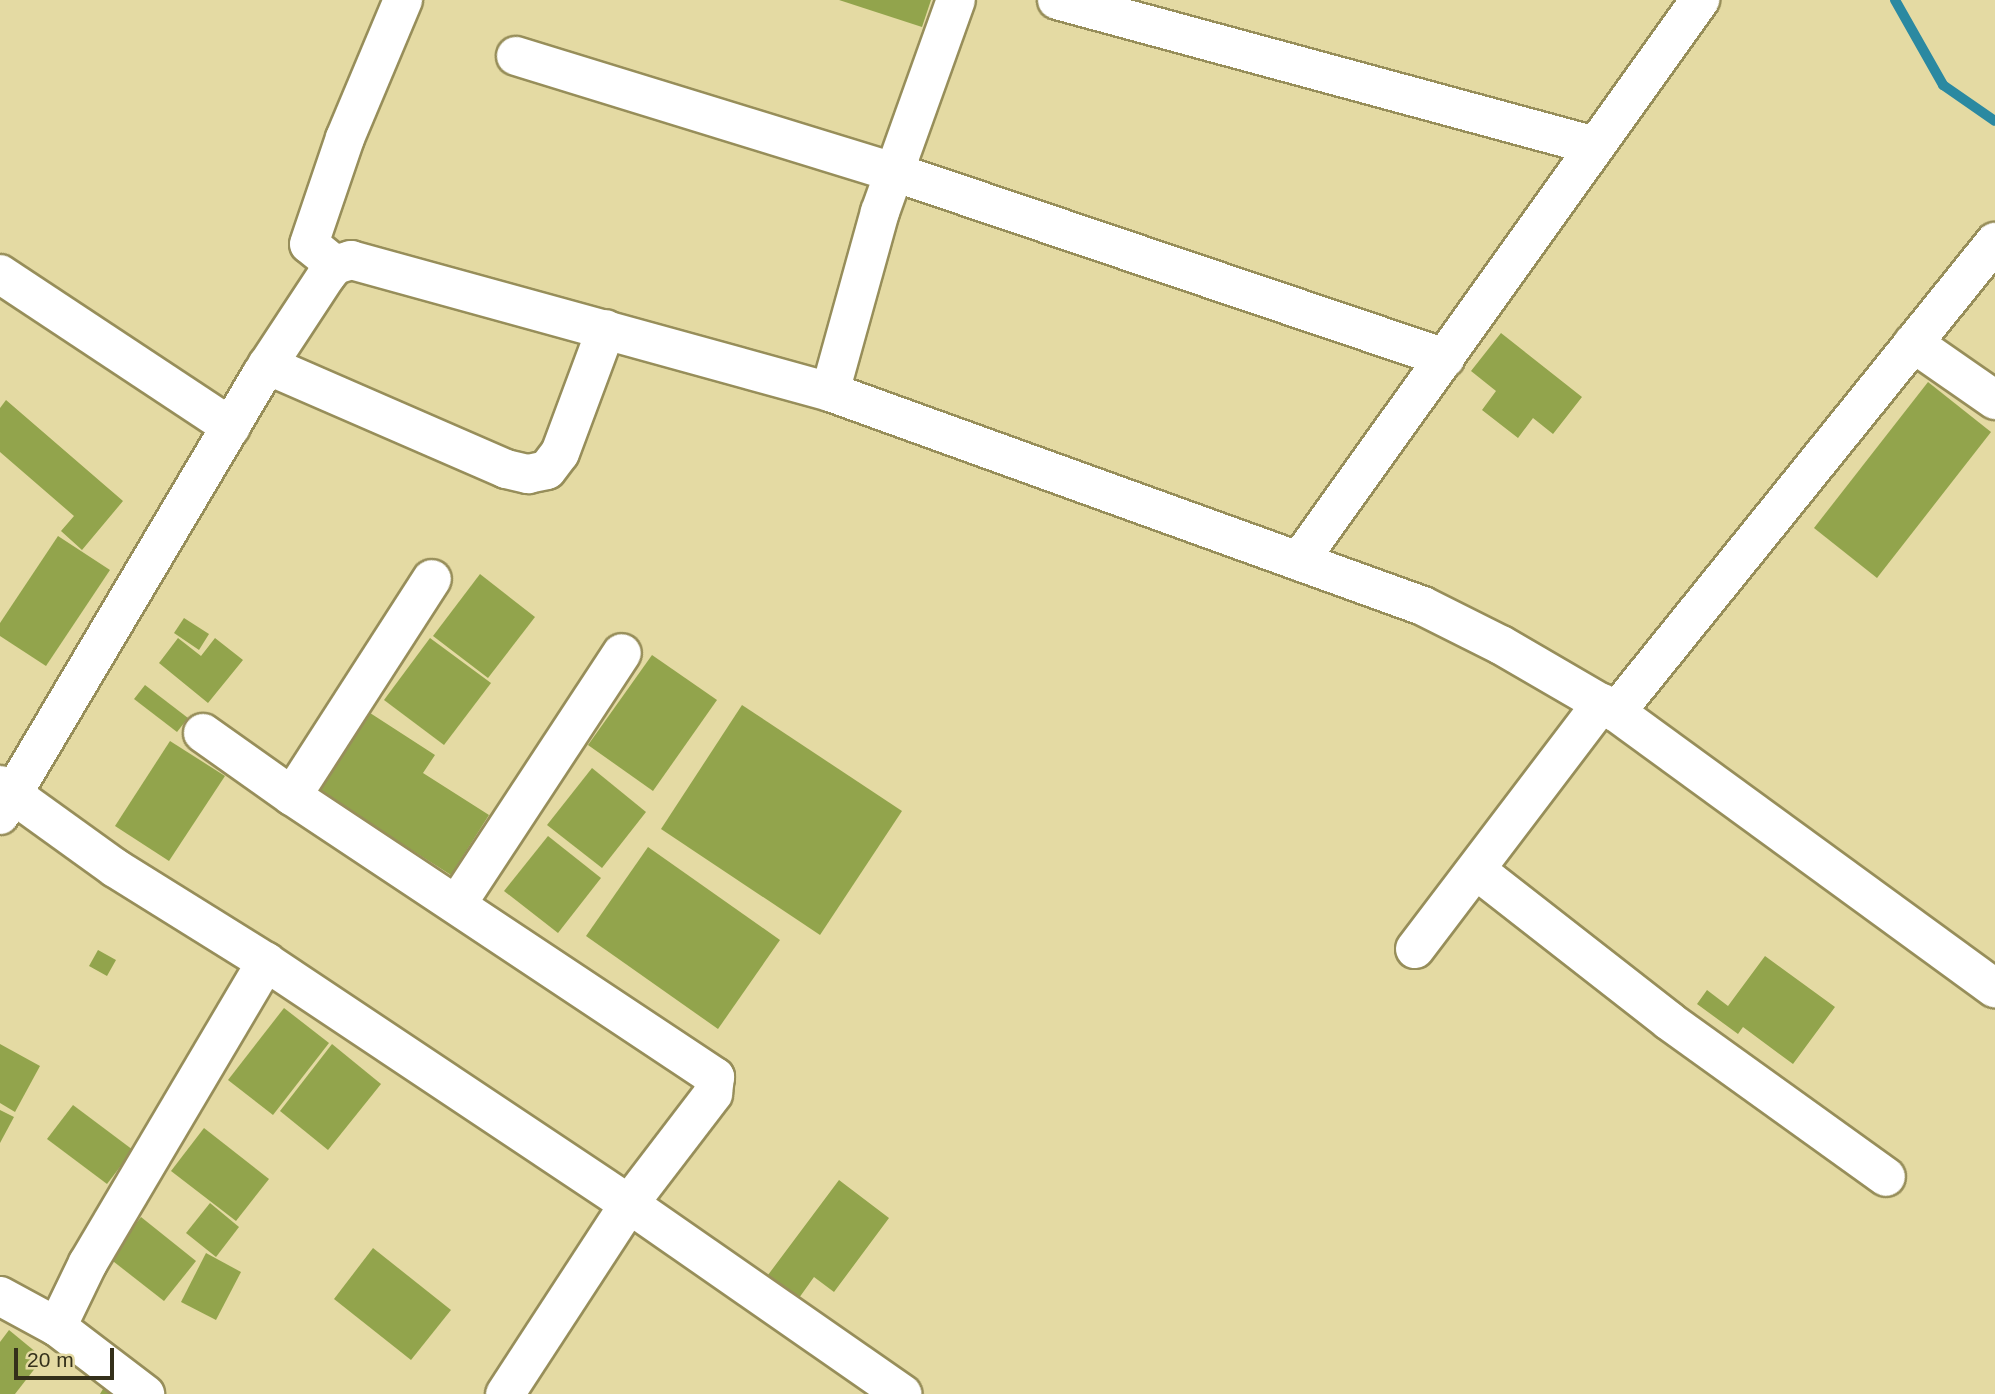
<!DOCTYPE html>
<html>
<head>
<meta charset="utf-8">
<style>
  body { margin:0 }
  #map { position:relative; width:1995px; height:1394px; overflow:hidden; background:#e4daa3; font-family:Helvetica,sans-serif }
  div>[style] { position:absolute }
  [style*='--x'] { left:calc(var(--x)*1px); top:calc(var(--y)*1px); width:calc(var(--w)*1px); rotate:calc(var(--a)*1deg) }
  .stream>* { height:10px; margin:-5px; padding:0 5px; transform-origin:5px; border-radius:5px; background:#2b89a1 }
  .building>* { inset:0; background:#92a44c }
  .roads { filter:drop-shadow(2px 0 #978e5a) drop-shadow(-2px 0 #978e5a) drop-shadow(0 2px #978e5a) drop-shadow(0 -2px #978e5a) }
  .minor>* { height:38px; margin:-19px; padding:0 19px; transform-origin:19px; border-radius:19px; background:#fff }
  span { translate:-50% -50%; white-space:nowrap; text-align:center; line-height:1.15; -webkit-text-stroke:5px #e4daa3; paint-order:stroke }
  .scale { position:absolute; left:14px; top:1348px; width:100px; height:32px; box-sizing:border-box; border:4px solid #34301a; border-top:0; padding-left:9px; font-size:21px; line-height:24px; white-space:nowrap; color:#34301a; -webkit-text-stroke:5px #e4daa3; paint-order:stroke }
</style>
</head>
<body>
<div id="map">
  <div class="stream">
    <i style="--x:1895;--y:0;--w:98;--a:60.5"></i>
    <i style="--x:1943;--y:85;--w:63;--a:34.7"></i>
  </div>
  <div class="building">
    <i style="clip-path:polygon(839px 0,931px 0,922px 27px)"></i>
    <i style="clip-path:polygon(1501px 333px,1582px 397px,1553px 434px,1533px 418px,1518px 438px,1482px 410px,1496px 391px,1471px 371px)"></i>
    <i style="clip-path:polygon(1928px 382px,1991px 432px,1877px 578px,1814px 528px)"></i>
    <i style="clip-path:polygon(6px 400px,123px 501px,82px 550px,61px 531px,74px 516px,0 452px,0 408px)"></i>
    <i style="clip-path:polygon(58px 536px,110px 570px,46px 666px,0 636px,0 623px)"></i>
    <i style="clip-path:polygon(480px 574px,535px 617px,488px 678px,433px 636px)"></i>
    <i style="clip-path:polygon(184px 618px,209px 634px,199px 650px,174px 633px)"></i>
    <i style="clip-path:polygon(178px 638px,201px 656px,215px 638px,243px 660px,208px 703px,159px 663px)"></i>
    <i style="clip-path:polygon(430px 638px,491px 683px,444px 745px,384px 700px)"></i>
    <i style="clip-path:polygon(652px 655px,717px 700px,653px 791px,588px 745px)"></i>
    <i style="clip-path:polygon(145px 685px,188px 718px,177px 732px,134px 699px)"></i>
    <i style="clip-path:polygon(742px 705px,902px 811px,820px 935px,661px 829px)"></i>
    <i style="clip-path:polygon(367px 711px,435px 755px,423px 773px,489px 815px,451px 875px,317px 790px)"></i>
    <i style="clip-path:polygon(170px 741px,225px 776px,169px 861px,115px 826px)"></i>
    <i style="clip-path:polygon(592px 768px,646px 812px,602px 868px,547px 825px)"></i>
    <i style="clip-path:polygon(548px 836px,601px 878px,558px 933px,504px 891px)"></i>
    <i style="clip-path:polygon(648px 847px,780px 940px,718px 1029px,586px 936px)"></i>
    <i style="clip-path:polygon(98px 950px,116px 960px,107px 976px,89px 966px)"></i>
    <i style="clip-path:polygon(1765px 956px,1835px 1007px,1793px 1064px,1743px 1027px,1738px 1034px,1697px 1004px,1707px 990px,1728px 1006px)"></i>
    <i style="clip-path:polygon(284px 1008px,329px 1043px,273px 1115px,228px 1080px)"></i>
    <i style="clip-path:polygon(0 1044px,40px 1066px,15px 1112px,0 1103px)"></i>
    <i style="clip-path:polygon(332px 1044px,381px 1084px,328px 1150px,280px 1111px)"></i>
    <i style="clip-path:polygon(73px 1105px,133px 1150px,107px 1184px,47px 1139px)"></i>
    <i style="clip-path:polygon(0 1110px,14px 1117px,0 1143px)"></i>
    <i style="clip-path:polygon(204px 1128px,269px 1179px,236px 1221px,171px 1171px)"></i>
    <i style="clip-path:polygon(839px 1180px,889px 1218px,834px 1292px,814px 1277px,799px 1298px,768px 1275px)"></i>
    <i style="clip-path:polygon(210px 1203px,239px 1227px,216px 1257px,186px 1233px)"></i>
    <i style="clip-path:polygon(141px 1217px,196px 1261px,164px 1301px,109px 1258px)"></i>
    <i style="clip-path:polygon(373px 1248px,451px 1310px,411px 1360px,334px 1299px)"></i>
    <i style="clip-path:polygon(206px 1253px,241px 1272px,216px 1320px,181px 1302px)"></i>
    <i style="clip-path:polygon(9px 1330px,43px 1358px,15px 1394px,0 1394px,0 1342px)"></i>
    <i style="clip-path:polygon(106px 1384px,124px 1394px,100px 1394px)"></i>
  </div>
  <div class="roads">
    <div class="minor">
      <i style="--x:1057;--y:0;--w:557;--a:15.18"></i>
      <i style="--x:516;--y:56;--w:395;--a:17.1"></i>
      <i style="--x:894;--y:172;--w:582;--a:18.65"></i>
      <i style="--x:335;--y:265;--w:33;--a:-141"></i>
      <i style="--x:309;--y:244;--w:112;--a:-71.2"></i>
      <i style="--x:345;--y:138;--w:150;--a:-67.2"></i>
      <i style="--x:0;--y:274;--w:277;--a:33.5"></i>
      <i style="--x:1913;--y:343;--w:100;--a:34.8"></i>
      <i style="--x:267;--y:365;--w:261;--a:23.5"></i>
      <i style="--x:506;--y:469;--w:23;--a:13"></i>
      <i style="--x:528;--y:474;--w:19;--a:-12"></i>
      <i style="--x:547;--y:470;--w:21;--a:-53"></i>
      <i style="--x:560;--y:453;--w:132;--a:-69.6"></i>
      <i style="--x:830;--y:392;--w:187;--a:-74.5"></i>
      <i style="--x:880;--y:212;--w:225;--a:-70.3"></i>
      <i style="--x:1299;--y:561;--w:690;--a:-54.44"></i>
      <i style="--x:1616;--y:712;--w:604;--a:-51.12"></i>
      <i style="--x:203;--y:733;--w:109;--a:35.3"></i>
      <i style="--x:292;--y:796;--w:508;--a:33.6"></i>
      <i style="--x:715;--y:1077;--w:17;--a:97"></i>
      <i style="--x:713;--y:1094;--w:138;--a:127.4"></i>
      <i style="--x:629;--y:1204;--w:227;--a:123.1"></i>
      <i style="--x:0;--y:785;--w:142;--a:35.8"></i>
      <i style="--x:115;--y:868;--w:178;--a:31.9"></i>
      <i style="--x:266;--y:962;--w:436;--a:33.7"></i>
      <i style="--x:629;--y:1204;--w:333;--a:34.8"></i>
      <i style="--x:292;--y:796;--w:258;--a:-57.2"></i>
      <i style="--x:0;--y:815;--w:512;--a:-59.32"></i>
      <i style="--x:261;--y:375;--w:118;--a:-56.7"></i>
      <i style="--x:326;--y:276;--w:14;--a:-51"></i>
      <i style="--x:335;--y:265;--w:17;--a:-17"></i>
      <i style="--x:351;--y:260;--w:497;--a:15.4"></i>
      <i style="--x:830;--y:392;--w:630;--a:19.84"></i>
      <i style="--x:1423;--y:606;--w:87;--a:26.6"></i>
      <i style="--x:1501;--y:645;--w:133;--a:30.2"></i>
      <i style="--x:1616;--y:712;--w:469;--a:36.1"></i>
      <i style="--x:1476;--y:870;--w:245;--a:38"></i>
      <i style="--x:1669;--y:1021;--w:267;--a:35.7"></i>
      <i style="--x:457;--y:904;--w:300;--a:-56.7"></i>
      <i style="--x:1415;--y:949;--w:309;--a:-52.8"></i>
      <i style="--x:0;--y:1296;--w:65;--a:28.5"></i>
      <i style="--x:57;--y:1327;--w:71;--a:-64.2"></i>
      <i style="--x:88;--y:1263;--w:350;--a:-59.4"></i>
      <i style="--x:57;--y:1327;--w:111;--a:37.3"></i>
    </div>
  </div>
  <div class="scale">20 m</div>
</div>
</body>
</html>
